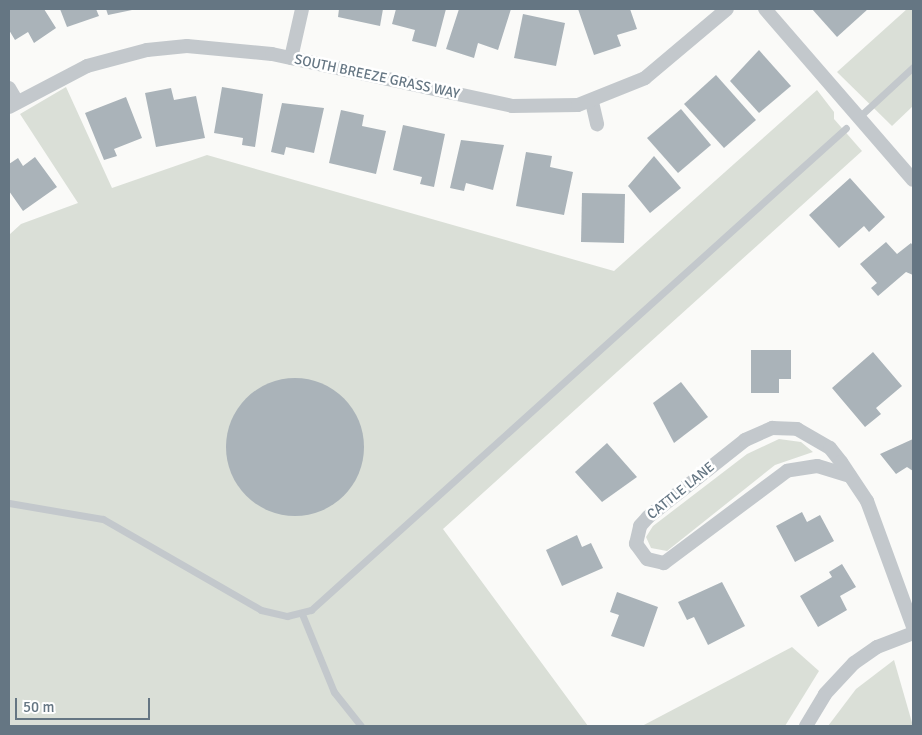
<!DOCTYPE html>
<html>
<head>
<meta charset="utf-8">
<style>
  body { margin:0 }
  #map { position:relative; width:922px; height:735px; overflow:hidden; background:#fafaf8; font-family:Signika,sans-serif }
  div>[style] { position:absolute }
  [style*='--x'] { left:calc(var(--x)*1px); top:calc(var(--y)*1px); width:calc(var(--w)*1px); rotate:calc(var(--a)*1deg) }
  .green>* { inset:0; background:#dadfd7 }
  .building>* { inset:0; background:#aab3b9 }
  .round { border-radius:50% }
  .service>* { height:7px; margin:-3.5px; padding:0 3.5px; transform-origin:3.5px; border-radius:3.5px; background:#c3c8cc }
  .minor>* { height:14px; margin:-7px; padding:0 7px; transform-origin:7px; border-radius:7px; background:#c3c8cc }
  span { translate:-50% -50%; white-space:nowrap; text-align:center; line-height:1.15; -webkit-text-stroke:5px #fff; paint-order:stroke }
  .street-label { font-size:14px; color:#657683 }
  .frame { position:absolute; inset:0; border:10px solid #657683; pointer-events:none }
  .scale { position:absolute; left:15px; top:698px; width:135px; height:22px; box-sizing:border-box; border:2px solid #657683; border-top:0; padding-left:6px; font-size:15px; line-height:18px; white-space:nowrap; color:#657683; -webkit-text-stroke:4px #fff; paint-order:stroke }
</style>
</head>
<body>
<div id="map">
  <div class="green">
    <i style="clip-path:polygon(907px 9px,913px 9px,913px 106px,892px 126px,837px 72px)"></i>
    <i style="clip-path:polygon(66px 87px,112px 188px,207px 155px,614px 271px,817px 90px,834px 112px,834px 119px,862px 151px,443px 529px,588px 726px,9px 726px,9px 235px,21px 224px,78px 203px,20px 114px)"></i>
    <i style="clip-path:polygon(779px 439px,801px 442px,813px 452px,775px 465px,667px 551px,651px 548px,646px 537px,653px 526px,747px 454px)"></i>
    <i style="clip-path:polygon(792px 647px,819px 671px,785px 726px,642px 726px)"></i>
    <i style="clip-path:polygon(894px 660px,913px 726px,828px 726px,856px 689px)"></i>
  </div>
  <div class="building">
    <i style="clip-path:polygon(9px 9px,44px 9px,56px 28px,34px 43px,28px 32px,15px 40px,9px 30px)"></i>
    <i style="clip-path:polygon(60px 9px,96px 9px,99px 16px,67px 27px)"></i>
    <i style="clip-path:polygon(106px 9px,132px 9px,132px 10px,108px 15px)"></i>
    <i style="clip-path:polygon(339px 9px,383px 9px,380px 26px,338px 17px)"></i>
    <i style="clip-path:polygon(396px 9px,446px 9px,436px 47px,412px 41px,415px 30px,392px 24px)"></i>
    <i style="clip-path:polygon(459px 9px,511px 9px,498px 50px,478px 43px,474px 58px,446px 49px)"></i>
    <i style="clip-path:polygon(578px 9px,630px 9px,637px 29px,617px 35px,621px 46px,594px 55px)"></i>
    <i style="clip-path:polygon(812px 9px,868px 9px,837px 37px)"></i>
    <i style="clip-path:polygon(523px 14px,565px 23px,556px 66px,514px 58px)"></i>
    <i style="clip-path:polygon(759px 50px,791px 86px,759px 113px,730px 81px)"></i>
    <i style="clip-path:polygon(716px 75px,756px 120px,724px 148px,684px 104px)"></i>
    <i style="clip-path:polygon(222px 87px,263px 94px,255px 147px,242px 145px,243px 138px,214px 133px)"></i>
    <i style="clip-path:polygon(171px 88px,174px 100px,196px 96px,205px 138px,156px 147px,145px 93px)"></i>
    <i style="clip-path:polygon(126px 97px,142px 138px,114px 149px,117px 156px,104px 160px,85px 113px)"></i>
    <i style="clip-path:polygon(282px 103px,324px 108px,314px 153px,286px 147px,284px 155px,271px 152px)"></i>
    <i style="clip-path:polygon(681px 109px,711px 145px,678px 173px,647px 138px)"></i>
    <i style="clip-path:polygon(341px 110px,364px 115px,362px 126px,386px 131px,376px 174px,329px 163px)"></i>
    <i style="clip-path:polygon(403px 125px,445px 134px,434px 187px,420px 184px,422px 177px,393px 170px)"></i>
    <i style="clip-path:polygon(461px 140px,504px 145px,493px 190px,466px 183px,464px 191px,450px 188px)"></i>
    <i style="clip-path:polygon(526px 152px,552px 156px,550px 167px,573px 172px,564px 215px,516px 206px)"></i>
    <i style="clip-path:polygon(654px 156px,681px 188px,650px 213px,628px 186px)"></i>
    <i style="clip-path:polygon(35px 157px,57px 187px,23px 211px,9px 191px,9px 164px,18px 158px,23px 166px)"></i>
    <i style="clip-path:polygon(850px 178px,885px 217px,869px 232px,864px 226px,839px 248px,809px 215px)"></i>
    <i style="clip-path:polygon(582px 193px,625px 194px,624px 243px,581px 242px)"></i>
    <i style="clip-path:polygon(886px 242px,897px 254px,911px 243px,913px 246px,913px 275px,906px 272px,878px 296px,871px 288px,877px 283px,860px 264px)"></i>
    <i style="clip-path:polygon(751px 350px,791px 350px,791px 379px,779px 379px,779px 393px,751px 393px)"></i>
    <i style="clip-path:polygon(873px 352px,902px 386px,876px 408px,881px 414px,865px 427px,832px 388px)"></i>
    <i class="round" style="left:226px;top:378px;width:138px;height:138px"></i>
    <i style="clip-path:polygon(681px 382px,708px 417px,674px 443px,653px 403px)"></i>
    <i style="clip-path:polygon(913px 439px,913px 471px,907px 467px,896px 474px,880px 454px)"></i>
    <i style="clip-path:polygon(607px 443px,637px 477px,602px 502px,575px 472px)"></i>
    <i style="clip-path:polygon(802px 512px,807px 522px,820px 515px,834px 541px,795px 562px,776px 526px)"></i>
    <i style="clip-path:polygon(577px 535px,582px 547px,591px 543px,603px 568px,562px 586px,546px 550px)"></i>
    <i style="clip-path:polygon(842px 564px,856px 587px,840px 596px,847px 610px,818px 627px,800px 596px,832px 577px,829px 572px)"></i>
    <i style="clip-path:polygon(722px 582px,745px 626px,708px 645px,694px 617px,687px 620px,678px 602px)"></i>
    <i style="clip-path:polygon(617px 592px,658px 607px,644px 647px,611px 636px,619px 615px,610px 612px)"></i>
  </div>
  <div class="service">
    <i style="--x:859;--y:117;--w:74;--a:-42.8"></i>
    <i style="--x:9;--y:503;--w:95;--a:9.7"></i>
    <i style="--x:103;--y:519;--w:182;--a:29.9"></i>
    <i style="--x:261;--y:610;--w:27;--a:13"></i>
    <i style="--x:287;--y:616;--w:25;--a:-14"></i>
    <i style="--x:311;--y:610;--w:720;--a:-42.02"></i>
    <i style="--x:302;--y:614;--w:84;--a:67.7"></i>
    <i style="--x:334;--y:692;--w:43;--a:51.5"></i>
  </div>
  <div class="minor">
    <i style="--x:765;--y:9;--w:226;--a:49.1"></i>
    <i style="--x:291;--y:58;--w:50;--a:-77.3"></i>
    <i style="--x:9;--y:88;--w:16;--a:60"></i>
    <i style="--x:592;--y:102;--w:23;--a:77"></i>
    <i style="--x:9;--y:107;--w:88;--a:-27.7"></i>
    <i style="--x:87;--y:66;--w:62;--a:-14.9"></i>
    <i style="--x:147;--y:50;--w:40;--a:-5.7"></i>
    <i style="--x:187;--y:46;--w:85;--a:5.4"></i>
    <i style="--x:272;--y:54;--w:246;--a:12.2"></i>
    <i style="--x:512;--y:106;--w:66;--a:-0.9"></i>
    <i style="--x:578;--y:105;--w:72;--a:-21.9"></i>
    <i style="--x:645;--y:78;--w:107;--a:-40.1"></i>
    <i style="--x:850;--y:476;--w:34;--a:-163"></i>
    <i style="--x:817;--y:466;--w:30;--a:171"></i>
    <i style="--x:787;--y:471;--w:154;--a:143.2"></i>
    <i style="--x:664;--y:563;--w:17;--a:-167"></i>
    <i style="--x:647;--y:559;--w:19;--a:-126"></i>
    <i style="--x:636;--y:544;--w:18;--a:-77"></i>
    <i style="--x:640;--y:526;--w:12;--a:-48"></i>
    <i style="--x:648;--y:517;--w:124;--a:-38.4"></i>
    <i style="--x:745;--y:440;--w:30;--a:-24"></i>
    <i style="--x:772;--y:428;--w:25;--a:2"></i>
    <i style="--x:797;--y:429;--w:38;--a:30"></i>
    <i style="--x:830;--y:448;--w:18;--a:52"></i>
    <i style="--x:841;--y:462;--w:47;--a:56.3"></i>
    <i style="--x:867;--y:501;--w:134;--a:69.9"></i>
    <i style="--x:806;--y:726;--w:37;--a:-59"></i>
    <i style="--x:825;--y:694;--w:42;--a:-46.9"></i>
    <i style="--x:854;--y:663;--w:28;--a:-35"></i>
    <i style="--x:877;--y:647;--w:39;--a:-21"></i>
  </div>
  <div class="street-label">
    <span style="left:377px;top:77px;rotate:12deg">SOUTH BREEZE GRASS WAY</span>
    <span style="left:681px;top:491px;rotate:-39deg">CATTLE LANE</span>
  </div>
  <div class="frame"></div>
  <div class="scale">50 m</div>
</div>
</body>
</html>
